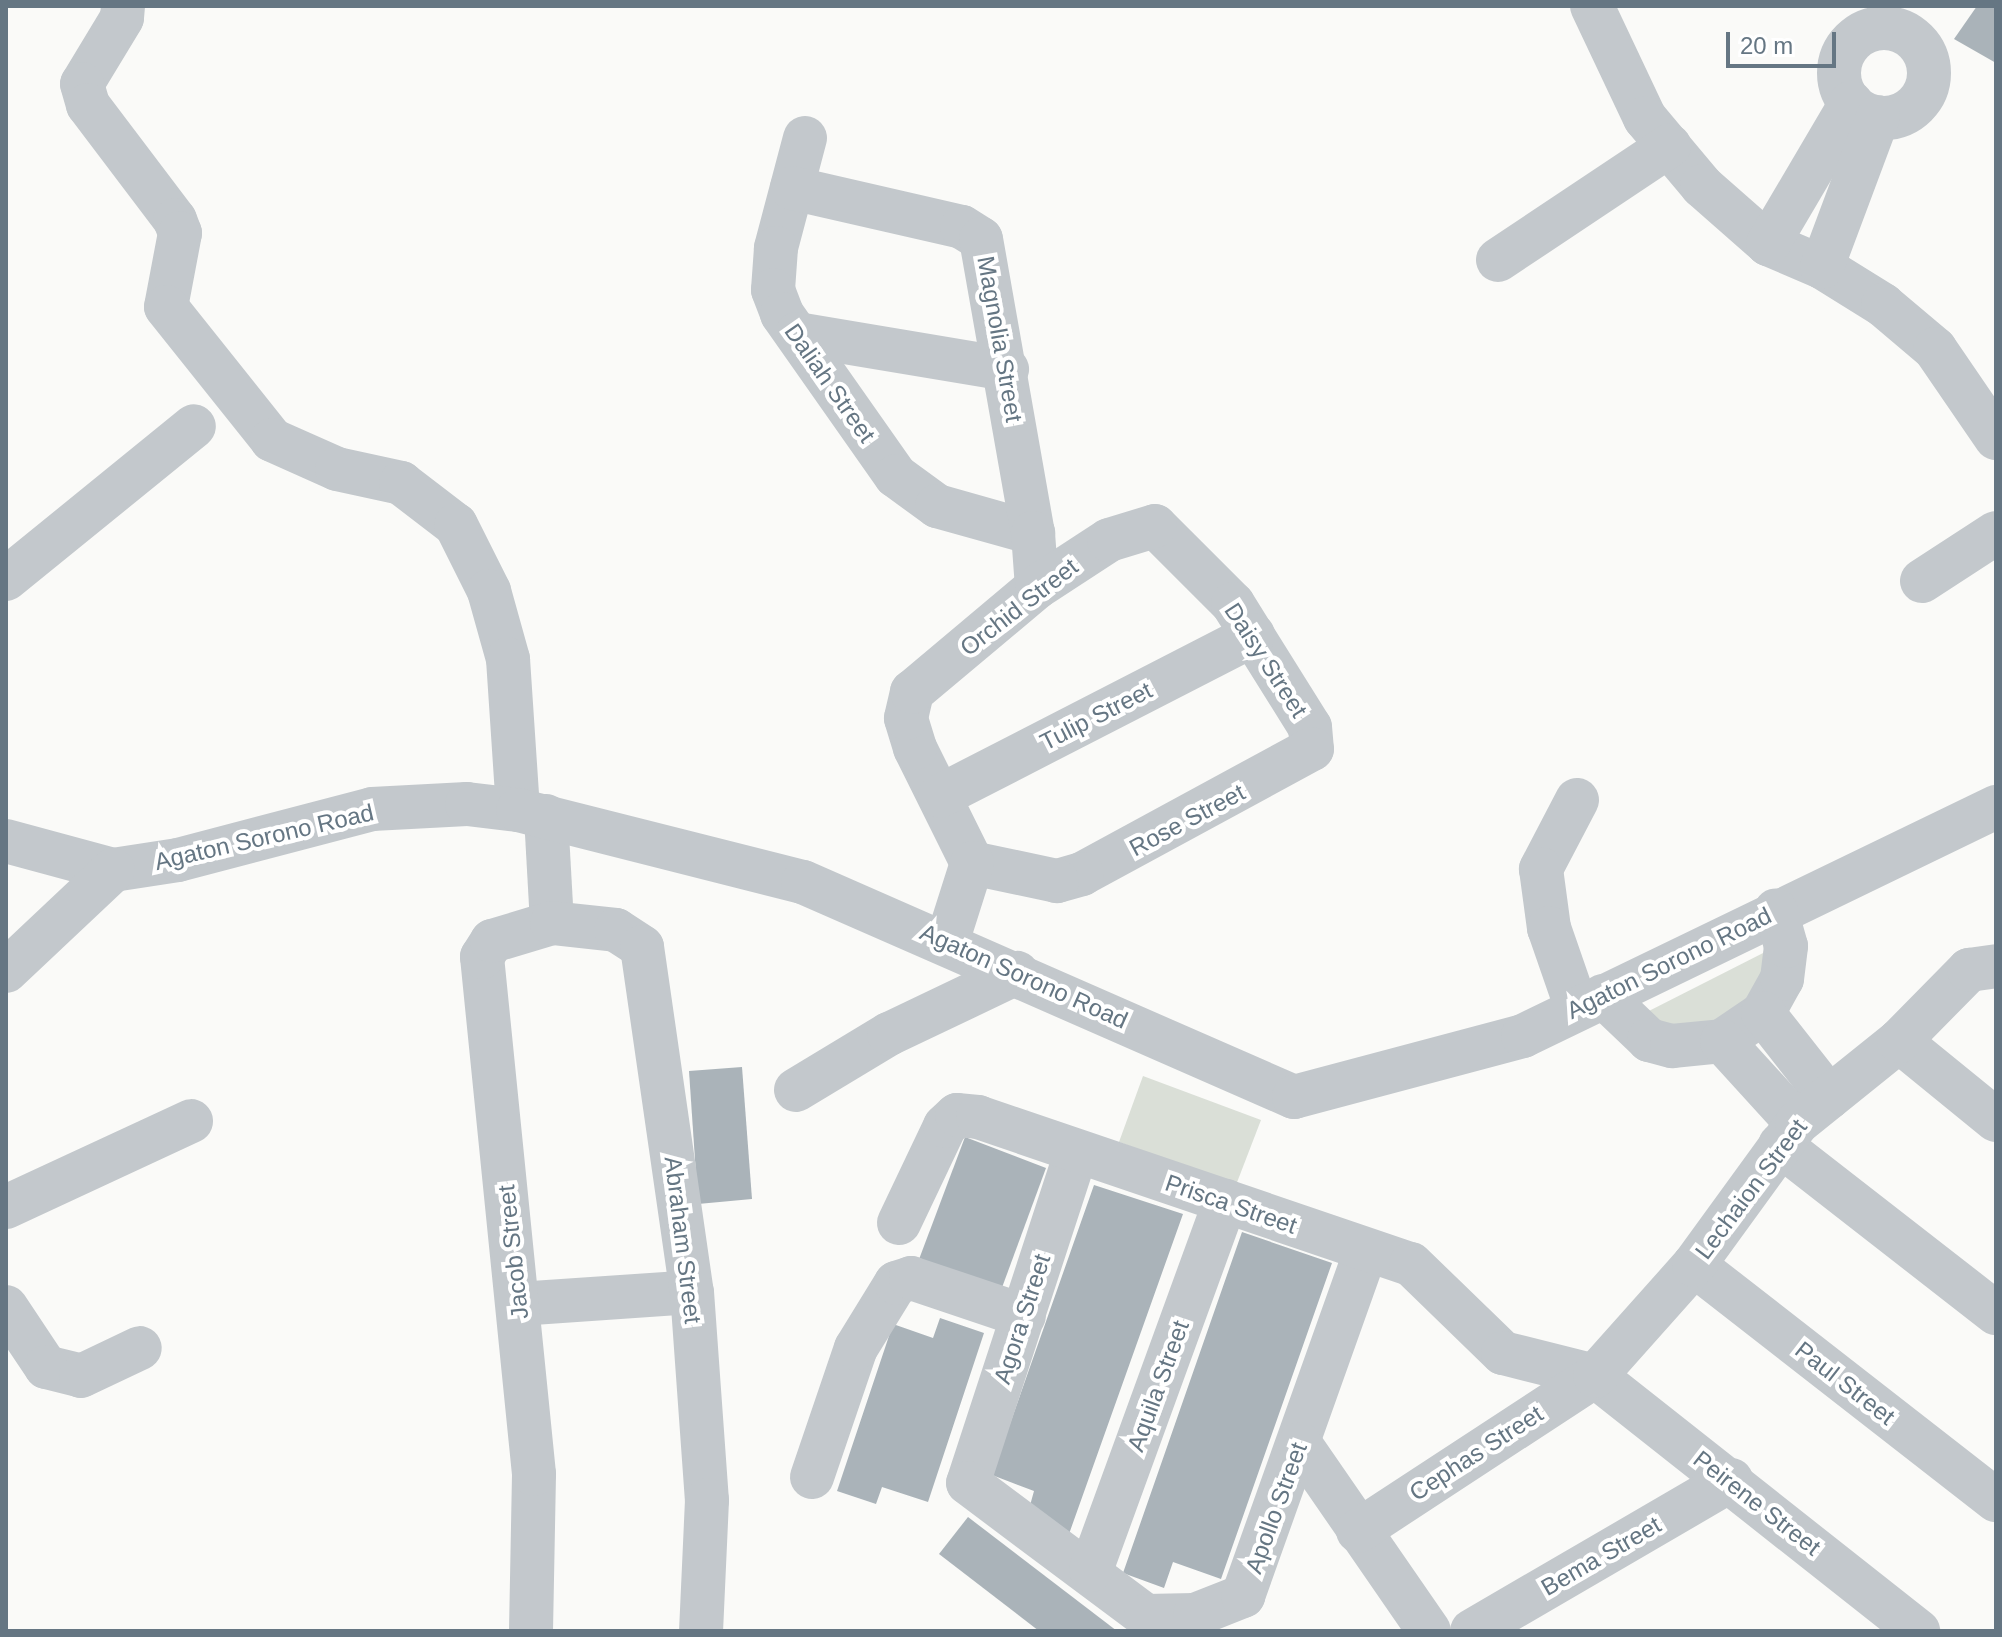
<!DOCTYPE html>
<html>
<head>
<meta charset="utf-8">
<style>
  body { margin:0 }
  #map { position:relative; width:2002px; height:1637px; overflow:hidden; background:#fafaf8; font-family:Arial,sans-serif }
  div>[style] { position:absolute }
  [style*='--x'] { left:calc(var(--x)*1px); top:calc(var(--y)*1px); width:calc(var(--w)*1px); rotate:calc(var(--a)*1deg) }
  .green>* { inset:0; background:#dadfd7 }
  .building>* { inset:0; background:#aab3b9 }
  .minor>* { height:44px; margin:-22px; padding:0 22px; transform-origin:22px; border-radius:22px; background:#c3c8cc }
  .minor>.ring { margin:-22px; padding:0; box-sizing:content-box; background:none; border:44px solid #c3c8cc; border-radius:50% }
  span { translate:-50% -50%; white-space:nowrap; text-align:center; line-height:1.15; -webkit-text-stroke:8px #fff; paint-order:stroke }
  .street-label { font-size:24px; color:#657683 }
  .frame { position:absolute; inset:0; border:8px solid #657683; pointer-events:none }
  .scale { position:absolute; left:1726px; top:32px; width:110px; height:36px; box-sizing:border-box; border:4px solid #657683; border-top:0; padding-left:10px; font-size:24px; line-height:28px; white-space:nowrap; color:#657683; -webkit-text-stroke:6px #fff; paint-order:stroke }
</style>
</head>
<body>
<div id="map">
  <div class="green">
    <i style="clip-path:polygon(1771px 949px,1757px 990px,1730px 1017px,1688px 1032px,1641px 1015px)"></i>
    <i style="clip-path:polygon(1143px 1076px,1261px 1120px,1236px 1185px,1119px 1142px)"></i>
  </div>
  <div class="building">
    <i style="clip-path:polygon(1977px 6px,1996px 6px,1996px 63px,1954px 39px)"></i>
    <i style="clip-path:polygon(742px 1067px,752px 1199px,698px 1204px,689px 1071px)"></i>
    <i style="clip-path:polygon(965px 1137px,1046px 1168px,1000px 1293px,918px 1262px)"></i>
    <i style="clip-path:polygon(1094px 1185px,1183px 1214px,1069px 1534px,1029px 1509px,1034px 1491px,992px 1475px)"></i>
    <i style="clip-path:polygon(1242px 1232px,1332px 1263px,1221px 1579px,1173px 1562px,1164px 1588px,1123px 1573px)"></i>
    <i style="clip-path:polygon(940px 1318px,984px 1333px,928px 1502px,882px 1487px,876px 1504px,837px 1491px,893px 1324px,933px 1338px)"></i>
    <i style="clip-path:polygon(968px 1517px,1117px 1631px,1039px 1631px,939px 1554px)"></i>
  </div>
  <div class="minor">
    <i style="--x:123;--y:6;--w:12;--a:95"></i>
    <i style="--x:122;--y:18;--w:77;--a:121.2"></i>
    <i style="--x:82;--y:84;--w:22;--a:74"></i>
    <i style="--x:88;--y:105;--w:144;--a:52.9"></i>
    <i style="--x:175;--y:220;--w:14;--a:69"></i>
    <i style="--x:180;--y:233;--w:75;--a:100.7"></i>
    <i style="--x:166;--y:307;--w:170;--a:51.4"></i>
    <i style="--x:272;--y:440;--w:71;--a:24"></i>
    <i style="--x:337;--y:469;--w:66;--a:12.3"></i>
    <i style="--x:401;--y:483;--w:69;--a:37.4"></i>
    <i style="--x:456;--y:525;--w:74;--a:63.4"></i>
    <i style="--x:489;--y:591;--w:71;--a:74.4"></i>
    <i style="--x:508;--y:659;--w:151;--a:86.2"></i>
    <i style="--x:1592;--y:6;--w:124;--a:64.7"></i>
    <i style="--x:1645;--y:118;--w:89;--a:50"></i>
    <i style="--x:1702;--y:186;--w:88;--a:41.3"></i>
    <i style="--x:1768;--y:244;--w:59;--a:23.1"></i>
    <i style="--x:1822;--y:267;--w:72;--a:31.9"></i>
    <i style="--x:1883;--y:305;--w:68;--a:40.2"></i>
    <i style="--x:1935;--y:349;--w:108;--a:55.6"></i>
    <i class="ring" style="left:1839px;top:28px;width:46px;height:46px"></i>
    <i style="--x:805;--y:138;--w:114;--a:104.8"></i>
    <i style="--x:776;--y:248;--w:42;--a:94.1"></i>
    <i style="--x:773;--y:290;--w:26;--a:69"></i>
    <i style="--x:782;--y:314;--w:198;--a:54.9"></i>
    <i style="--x:896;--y:476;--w:51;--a:36.2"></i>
    <i style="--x:937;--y:506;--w:100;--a:15.7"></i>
    <i style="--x:792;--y:188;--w:174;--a:12.9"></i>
    <i style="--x:962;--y:227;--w:22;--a:32"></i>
    <i style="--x:981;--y:239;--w:299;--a:80"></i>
    <i style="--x:1033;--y:533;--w:54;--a:85.8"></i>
    <i style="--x:1768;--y:244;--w:164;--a:-59.5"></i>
    <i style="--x:1498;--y:260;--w:206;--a:-33.7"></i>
    <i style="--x:1822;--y:267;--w:160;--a:-69.5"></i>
    <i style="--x:797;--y:334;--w:213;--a:9.5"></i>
    <i style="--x:1155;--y:526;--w:110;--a:45"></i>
    <i style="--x:1233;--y:604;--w:145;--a:58"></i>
    <i style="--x:1310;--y:727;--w:22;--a:85"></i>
    <i style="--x:1312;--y:749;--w:262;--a:151.5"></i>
    <i style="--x:1082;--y:874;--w:26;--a:164"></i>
    <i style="--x:1057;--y:881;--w:87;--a:-168"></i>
    <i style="--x:972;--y:863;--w:128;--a:-116.4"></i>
    <i style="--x:915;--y:748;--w:31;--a:-107"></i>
    <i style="--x:906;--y:718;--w:27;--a:-77"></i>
    <i style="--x:912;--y:692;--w:163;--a:-40"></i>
    <i style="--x:1037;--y:587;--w:86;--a:-33.1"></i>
    <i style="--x:1109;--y:540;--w:48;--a:-16.9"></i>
    <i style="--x:6;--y:579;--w:242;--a:-39.1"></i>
    <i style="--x:1922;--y:581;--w:88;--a:-33"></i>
    <i style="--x:940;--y:796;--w:352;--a:-27.2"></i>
    <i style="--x:1577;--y:800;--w:78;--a:117.6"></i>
    <i style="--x:1541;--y:869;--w:60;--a:82.3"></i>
    <i style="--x:1549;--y:928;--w:86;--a:70.9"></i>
    <i style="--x:546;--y:816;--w:107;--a:86.8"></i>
    <i style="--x:6;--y:841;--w:111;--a:15.2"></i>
    <i style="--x:113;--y:870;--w:66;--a:-8.7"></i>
    <i style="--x:178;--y:860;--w:201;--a:-14.7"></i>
    <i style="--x:372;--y:809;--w:95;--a:-3"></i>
    <i style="--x:467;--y:804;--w:51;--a:6.7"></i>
    <i style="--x:518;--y:810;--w:294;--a:14.2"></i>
    <i style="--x:803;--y:882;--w:536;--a:23.65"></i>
    <i style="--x:1294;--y:1097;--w:237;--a:-14.9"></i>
    <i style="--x:1523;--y:1036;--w:526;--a:-25.83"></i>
    <i style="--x:947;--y:942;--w:83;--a:-72.4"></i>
    <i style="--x:6;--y:971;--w:147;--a:-43.3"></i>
    <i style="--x:1603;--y:996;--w:64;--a:43.7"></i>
    <i style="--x:1649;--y:1040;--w:24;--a:15"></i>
    <i style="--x:1672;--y:1046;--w:50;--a:-5.7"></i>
    <i style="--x:1722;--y:1041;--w:50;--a:-34.3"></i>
    <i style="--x:1763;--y:1013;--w:39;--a:-61"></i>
    <i style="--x:1782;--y:979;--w:33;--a:-83"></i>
    <i style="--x:1786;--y:946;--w:37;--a:-106"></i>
    <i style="--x:1763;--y:1013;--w:107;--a:51.8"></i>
    <i style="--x:1722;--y:1041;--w:111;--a:47.6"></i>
    <i style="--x:1899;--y:1041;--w:125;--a:39.2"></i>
    <i style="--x:796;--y:1090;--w:109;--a:-31.1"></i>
    <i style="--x:889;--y:1034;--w:142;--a:-25.5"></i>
    <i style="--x:1780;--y:1145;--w:274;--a:37.9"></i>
    <i style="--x:1076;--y:1153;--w:347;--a:108.1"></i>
    <i style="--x:968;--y:1483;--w:222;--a:36.8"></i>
    <i style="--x:1146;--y:1616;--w:49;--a:-1.2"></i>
    <i style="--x:1195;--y:1615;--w:52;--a:-21.6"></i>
    <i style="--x:1243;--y:1596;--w:366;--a:-70.4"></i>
    <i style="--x:6;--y:1207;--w:204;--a:-24.9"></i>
    <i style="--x:899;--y:1223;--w:107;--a:-64.6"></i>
    <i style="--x:945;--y:1126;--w:16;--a:-43"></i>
    <i style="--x:957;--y:1115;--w:21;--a:5"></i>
    <i style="--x:978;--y:1117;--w:457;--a:18.8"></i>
    <i style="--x:1411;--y:1264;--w:128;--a:44.1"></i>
    <i style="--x:1503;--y:1353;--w:95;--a:14"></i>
    <i style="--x:1595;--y:1376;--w:412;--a:38.3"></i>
    <i style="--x:1694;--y:1265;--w:383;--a:37.9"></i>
    <i style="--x:518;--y:1304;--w:174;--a:-3.9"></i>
    <i style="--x:6;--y:1307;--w:72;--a:56.3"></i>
    <i style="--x:46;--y:1367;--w:36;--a:14"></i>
    <i style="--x:81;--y:1376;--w:65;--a:-25.4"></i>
    <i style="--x:1300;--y:1444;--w:227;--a:55.4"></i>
    <i style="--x:812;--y:1477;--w:136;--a:-71.2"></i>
    <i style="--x:856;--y:1348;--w:76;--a:-58.4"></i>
    <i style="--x:896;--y:1283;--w:16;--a:-18"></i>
    <i style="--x:911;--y:1278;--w:119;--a:18.6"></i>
    <i style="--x:1358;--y:1531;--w:283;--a:-33.2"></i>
    <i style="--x:1595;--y:1376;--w:149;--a:-48.3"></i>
    <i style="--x:1694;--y:1265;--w:175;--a:-54"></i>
    <i style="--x:1797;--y:1123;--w:131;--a:-38.8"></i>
    <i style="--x:1899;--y:1041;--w:100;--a:-45.4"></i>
    <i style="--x:1969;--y:970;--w:27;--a:-8"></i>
    <i style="--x:1091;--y:1570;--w:393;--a:-70"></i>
    <i style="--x:531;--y:1631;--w:157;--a:-88.9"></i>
    <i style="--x:534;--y:1474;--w:520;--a:-95.74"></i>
    <i style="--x:482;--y:957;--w:19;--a:-58"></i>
    <i style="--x:492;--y:941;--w:63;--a:-16.7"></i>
    <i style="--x:552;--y:923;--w:64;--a:6.2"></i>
    <i style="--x:616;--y:930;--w:31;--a:33"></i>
    <i style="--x:642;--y:947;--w:349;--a:81.8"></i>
    <i style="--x:692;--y:1292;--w:209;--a:85.9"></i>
    <i style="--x:707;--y:1500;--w:131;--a:92.6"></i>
    <i style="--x:1472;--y:1631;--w:300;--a:-30.2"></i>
  </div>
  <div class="street-label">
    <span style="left:1000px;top:339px;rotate:80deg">Magnolia Street</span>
    <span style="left:830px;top:383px;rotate:55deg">Daliah Street</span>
    <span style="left:1019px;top:607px;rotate:-38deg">Orchid Street</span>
    <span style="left:1266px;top:660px;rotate:57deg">Daisy Street</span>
    <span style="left:1096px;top:716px;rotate:-27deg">Tulip Street</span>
    <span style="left:1187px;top:820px;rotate:-28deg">Rose Street</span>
    <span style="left:264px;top:837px;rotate:-13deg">Agaton Sorono Road</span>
    <span style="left:1669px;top:963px;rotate:-26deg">Agaton Sorono Road</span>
    <span style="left:1024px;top:976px;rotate:24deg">Agaton Sorono Road</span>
    <span style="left:1751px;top:1189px;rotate:-53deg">Lechaion Street</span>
    <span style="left:1231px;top:1204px;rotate:19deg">Prisca Street</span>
    <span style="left:683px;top:1240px;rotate:83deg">Abraham Street</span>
    <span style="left:513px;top:1252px;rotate:-96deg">Jacob Street</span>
    <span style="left:1022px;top:1319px;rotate:-72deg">Agora Street</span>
    <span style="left:1845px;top:1383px;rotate:38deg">Paul Street</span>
    <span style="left:1158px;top:1386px;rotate:-70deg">Aquila Street</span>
    <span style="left:1476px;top:1453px;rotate:-33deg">Cephas Street</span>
    <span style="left:1757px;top:1503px;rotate:38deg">Peirene Street</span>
    <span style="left:1276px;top:1508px;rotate:-70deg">Apollo Street</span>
    <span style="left:1601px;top:1556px;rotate:-30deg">Bema Street</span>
  </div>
  <div class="frame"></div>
  <div class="scale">20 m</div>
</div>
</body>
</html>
